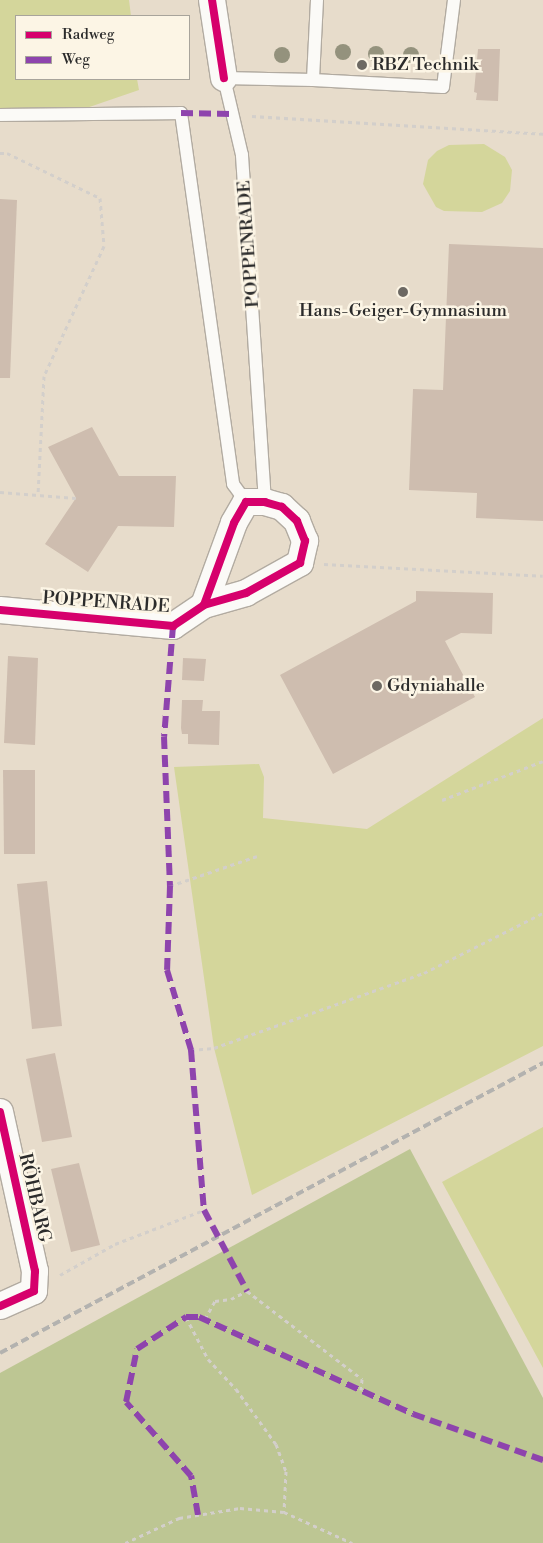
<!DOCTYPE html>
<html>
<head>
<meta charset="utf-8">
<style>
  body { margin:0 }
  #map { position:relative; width:543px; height:1543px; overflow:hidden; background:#e7dccb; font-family:"Libre Bodoni",serif }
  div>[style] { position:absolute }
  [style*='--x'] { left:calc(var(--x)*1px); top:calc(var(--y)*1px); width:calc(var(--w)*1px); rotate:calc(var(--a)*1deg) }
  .green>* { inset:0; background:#d4d69b }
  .forest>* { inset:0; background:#bdc693 }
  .building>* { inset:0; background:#cebdaf }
  .path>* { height:3px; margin-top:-1.5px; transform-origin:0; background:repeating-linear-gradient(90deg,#d3cfcb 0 4px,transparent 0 8px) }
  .roads { filter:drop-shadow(1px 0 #b2aba1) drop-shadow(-1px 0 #b2aba1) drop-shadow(0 1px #b2aba1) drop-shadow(0 -1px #b2aba1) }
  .lane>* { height:12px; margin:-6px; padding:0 6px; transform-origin:6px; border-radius:6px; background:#fbfaf7 }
  .street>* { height:26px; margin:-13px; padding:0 13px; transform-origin:13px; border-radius:13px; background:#fbfaf7 }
  .rail>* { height:4px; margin-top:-2px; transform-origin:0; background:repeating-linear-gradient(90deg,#b3b2af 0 8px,transparent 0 12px) }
  .quiet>* { height:6px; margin-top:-3px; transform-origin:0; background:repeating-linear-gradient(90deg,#8e44ad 0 12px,transparent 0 18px) }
  .cycleway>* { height:8px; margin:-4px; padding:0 4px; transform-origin:4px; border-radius:4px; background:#d6006c }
  .trees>* { width:16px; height:16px; margin:-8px; border-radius:50%; background:#94927d }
  .dots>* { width:14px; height:14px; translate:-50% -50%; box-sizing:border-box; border:2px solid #fcf5e5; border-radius:50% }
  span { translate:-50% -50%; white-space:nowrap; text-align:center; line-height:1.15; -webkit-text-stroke:5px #fcf5e5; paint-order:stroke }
  .poi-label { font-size:18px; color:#2b2b2b }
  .left { translate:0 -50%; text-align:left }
  .street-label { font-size:18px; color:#2b2b2b }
  .legend { position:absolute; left:15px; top:15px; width:175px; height:65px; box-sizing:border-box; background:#fcf5e5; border:1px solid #a8a49b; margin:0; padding:6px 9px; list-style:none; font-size:15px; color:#2b2b2b }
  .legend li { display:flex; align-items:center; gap:10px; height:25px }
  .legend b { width:25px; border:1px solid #a8a49b }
</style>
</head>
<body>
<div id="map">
  <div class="green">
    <i style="clip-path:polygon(0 0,129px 0,131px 16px,16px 16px,16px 79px,137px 79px,139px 90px,66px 115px,0 115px)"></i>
    <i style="clip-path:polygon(484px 144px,505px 157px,512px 170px,510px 191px,502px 203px,482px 212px,444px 211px,436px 207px,423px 184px,428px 160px,437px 151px,449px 145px)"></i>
    <i style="clip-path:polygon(543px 718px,543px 1046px,252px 1195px,214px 1048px,174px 767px,259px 764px,264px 777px,263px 818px,367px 829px)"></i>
    <i style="clip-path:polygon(543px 1127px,543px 1368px,442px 1182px)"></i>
  </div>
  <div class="forest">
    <i style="clip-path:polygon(410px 1149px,543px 1398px,543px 1543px,0 1543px,0 1373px)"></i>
  </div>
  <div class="building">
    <i style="clip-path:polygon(478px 49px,500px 49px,498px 101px,476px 100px,477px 93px,474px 92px)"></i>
    <i style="clip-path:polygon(0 199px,17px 200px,10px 378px,0 378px)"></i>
    <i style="clip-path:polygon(449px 244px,543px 248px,543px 521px,476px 518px,477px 493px,409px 490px,413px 389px,443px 390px)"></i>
    <i style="clip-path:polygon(92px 427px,119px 476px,176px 476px,174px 527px,118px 526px,88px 572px,45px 544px,76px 498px,48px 447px)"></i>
    <i style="clip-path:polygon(416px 591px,493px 593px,492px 634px,461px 633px,445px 641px,475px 697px,333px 774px,280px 675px,416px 601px)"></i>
    <i style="clip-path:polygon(8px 656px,38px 658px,35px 745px,4px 743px)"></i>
    <i style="clip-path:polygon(183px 658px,206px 659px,204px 681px,182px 680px)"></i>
    <i style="clip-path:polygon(182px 700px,203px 700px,202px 711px,220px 711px,219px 745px,188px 744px,188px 734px,182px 734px,181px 728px)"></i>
    <i style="clip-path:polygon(3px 770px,35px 770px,35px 854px,4px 854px)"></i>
    <i style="clip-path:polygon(47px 881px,62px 1026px,32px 1029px,17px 884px)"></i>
    <i style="clip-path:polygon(55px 1053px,72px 1137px,42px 1142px,26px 1059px)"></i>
    <i style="clip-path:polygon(79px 1163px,100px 1245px,71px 1252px,51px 1169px)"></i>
  </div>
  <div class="path">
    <i style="--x:252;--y:116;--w:292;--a:3.5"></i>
    <i style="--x:0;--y:153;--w:7;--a:0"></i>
    <i style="--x:7;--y:153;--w:103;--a:25.8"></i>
    <i style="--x:100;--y:198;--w:48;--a:85.2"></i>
    <i style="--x:104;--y:246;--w:143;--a:114.8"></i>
    <i style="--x:44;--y:376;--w:119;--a:92.9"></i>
    <i style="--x:0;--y:492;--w:76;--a:4.5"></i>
    <i style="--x:324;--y:564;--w:219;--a:3.1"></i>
    <i style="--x:442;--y:800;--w:108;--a:-21.1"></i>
    <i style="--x:170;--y:886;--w:92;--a:-19"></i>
    <i style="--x:191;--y:1050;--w:23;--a:-5"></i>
    <i style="--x:214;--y:1048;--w:223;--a:-19.7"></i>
    <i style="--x:424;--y:973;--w:133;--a:-26.8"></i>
    <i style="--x:60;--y:1275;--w:63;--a:-29.4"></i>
    <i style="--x:115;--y:1244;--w:95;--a:-20.9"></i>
    <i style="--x:186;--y:1317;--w:47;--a:62.4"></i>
    <i style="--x:208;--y:1359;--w:41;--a:47"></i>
    <i style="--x:236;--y:1389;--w:68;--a:54"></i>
    <i style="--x:276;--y:1444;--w:29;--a:70"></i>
    <i style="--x:286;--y:1471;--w:41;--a:92.8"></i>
    <i style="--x:205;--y:1319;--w:21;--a:-61"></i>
    <i style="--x:215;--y:1301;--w:16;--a:-7"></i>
    <i style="--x:231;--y:1299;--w:18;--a:-27"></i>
    <i style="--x:247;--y:1291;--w:145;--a:37.4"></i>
    <i style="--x:362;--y:1379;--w:11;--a:95"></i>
    <i style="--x:125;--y:1543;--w:60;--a:-24.8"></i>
    <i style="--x:179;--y:1518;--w:62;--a:-9.3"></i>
    <i style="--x:240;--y:1508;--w:44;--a:5.2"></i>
    <i style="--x:284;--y:1512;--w:75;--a:24.5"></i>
  </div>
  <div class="roads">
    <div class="lane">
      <i style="--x:317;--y:0;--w:80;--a:92.9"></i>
      <i style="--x:313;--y:80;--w:130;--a:3.1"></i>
      <i style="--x:443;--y:87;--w:88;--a:-82.8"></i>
      <i style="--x:0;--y:115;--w:181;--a:-0.6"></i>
      <i style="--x:181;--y:113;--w:375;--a:82"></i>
      <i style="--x:233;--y:484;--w:22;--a:54"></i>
      <i style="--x:265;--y:502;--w:348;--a:-93.8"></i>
      <i style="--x:242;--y:155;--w:79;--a:-103.2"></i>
      <i style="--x:224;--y:78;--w:89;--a:1.3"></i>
    </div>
    <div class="street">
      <i style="--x:212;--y:0;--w:79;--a:81.3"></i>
      <i style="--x:0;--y:610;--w:174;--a:5.3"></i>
      <i style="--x:173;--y:626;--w:37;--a:-34"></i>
      <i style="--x:204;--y:605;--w:44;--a:-15.9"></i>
      <i style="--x:246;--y:593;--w:62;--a:-29.1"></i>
      <i style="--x:300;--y:563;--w:23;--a:-77"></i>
      <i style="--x:305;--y:541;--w:22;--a:-112"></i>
      <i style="--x:297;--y:521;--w:21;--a:-137"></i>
      <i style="--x:282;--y:507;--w:18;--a:-164"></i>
      <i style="--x:265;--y:502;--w:19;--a:180"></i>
      <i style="--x:246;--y:502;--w:24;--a:120"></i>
      <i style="--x:234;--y:523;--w:87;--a:110.1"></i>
      <i style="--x:0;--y:1112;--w:163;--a:77.6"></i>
      <i style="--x:35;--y:1271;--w:20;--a:93"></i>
      <i style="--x:34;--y:1291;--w:37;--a:156"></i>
    </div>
  </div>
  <div class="rail">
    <i style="--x:0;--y:1353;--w:616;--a:-28.11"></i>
  </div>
  <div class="quiet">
    <i style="--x:181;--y:113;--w:51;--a:1.1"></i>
    <i style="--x:173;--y:626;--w:111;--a:94.6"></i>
    <i style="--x:164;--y:737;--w:149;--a:87.7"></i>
    <i style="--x:170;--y:886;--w:84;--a:92"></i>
    <i style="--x:167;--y:970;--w:84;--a:73.3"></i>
    <i style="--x:191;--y:1050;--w:161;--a:85.4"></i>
    <i style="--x:204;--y:1210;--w:92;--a:62"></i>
    <i style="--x:198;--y:1515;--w:40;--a:-100"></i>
    <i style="--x:191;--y:1476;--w:98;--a:-131.3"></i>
    <i style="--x:126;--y:1402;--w:54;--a:-78.3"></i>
    <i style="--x:137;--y:1349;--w:59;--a:-33.1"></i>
    <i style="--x:186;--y:1317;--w:13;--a:0"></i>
    <i style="--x:199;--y:1317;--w:235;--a:24.4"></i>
    <i style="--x:413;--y:1414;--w:138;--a:19.5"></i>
  </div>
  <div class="cycleway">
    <i style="--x:212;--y:0;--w:79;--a:81.3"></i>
    <i style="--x:0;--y:610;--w:174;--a:5.3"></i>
    <i style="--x:173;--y:626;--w:37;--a:-34"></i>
    <i style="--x:204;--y:605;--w:44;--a:-15.9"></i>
    <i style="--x:246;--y:593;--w:62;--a:-29.1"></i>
    <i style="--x:300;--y:563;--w:23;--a:-77"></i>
    <i style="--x:305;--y:541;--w:22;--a:-112"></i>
    <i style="--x:297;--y:521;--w:21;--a:-137"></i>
    <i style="--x:282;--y:507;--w:18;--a:-164"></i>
    <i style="--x:265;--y:502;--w:19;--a:180"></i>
    <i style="--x:246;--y:502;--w:24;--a:120"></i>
    <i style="--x:234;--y:523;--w:87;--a:110.1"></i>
    <i style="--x:0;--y:1112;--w:163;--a:77.6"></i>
    <i style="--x:35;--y:1271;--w:20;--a:93"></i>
    <i style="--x:34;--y:1291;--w:37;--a:156"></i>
  </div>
  <div class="trees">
    <i style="left:343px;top:52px"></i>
    <i style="left:376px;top:54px"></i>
    <i style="left:282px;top:55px"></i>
    <i style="left:411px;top:55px"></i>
  </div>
  <div class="dots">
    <i style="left:362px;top:65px;background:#6d6963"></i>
    <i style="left:403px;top:292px;background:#6d6963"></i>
    <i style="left:377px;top:686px;background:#6d6963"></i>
  </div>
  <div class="poi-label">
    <span class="left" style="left:372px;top:65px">RBZ Technik</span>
    <span style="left:403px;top:311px">Hans-Geiger-Gymnasium</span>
    <span class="left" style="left:387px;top:686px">Gdyniahalle</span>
  </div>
  <div class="street-label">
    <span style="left:249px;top:244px;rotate:-94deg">POPPENRADE</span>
    <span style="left:106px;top:603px;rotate:4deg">POPPENRADE</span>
    <span style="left:34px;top:1198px;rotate:77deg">RÖHBARG</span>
  </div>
  <ul class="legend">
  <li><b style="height:6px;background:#d6006c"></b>Radweg</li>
  <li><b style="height:6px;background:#8e44ad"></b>Weg</li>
  </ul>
</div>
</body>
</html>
